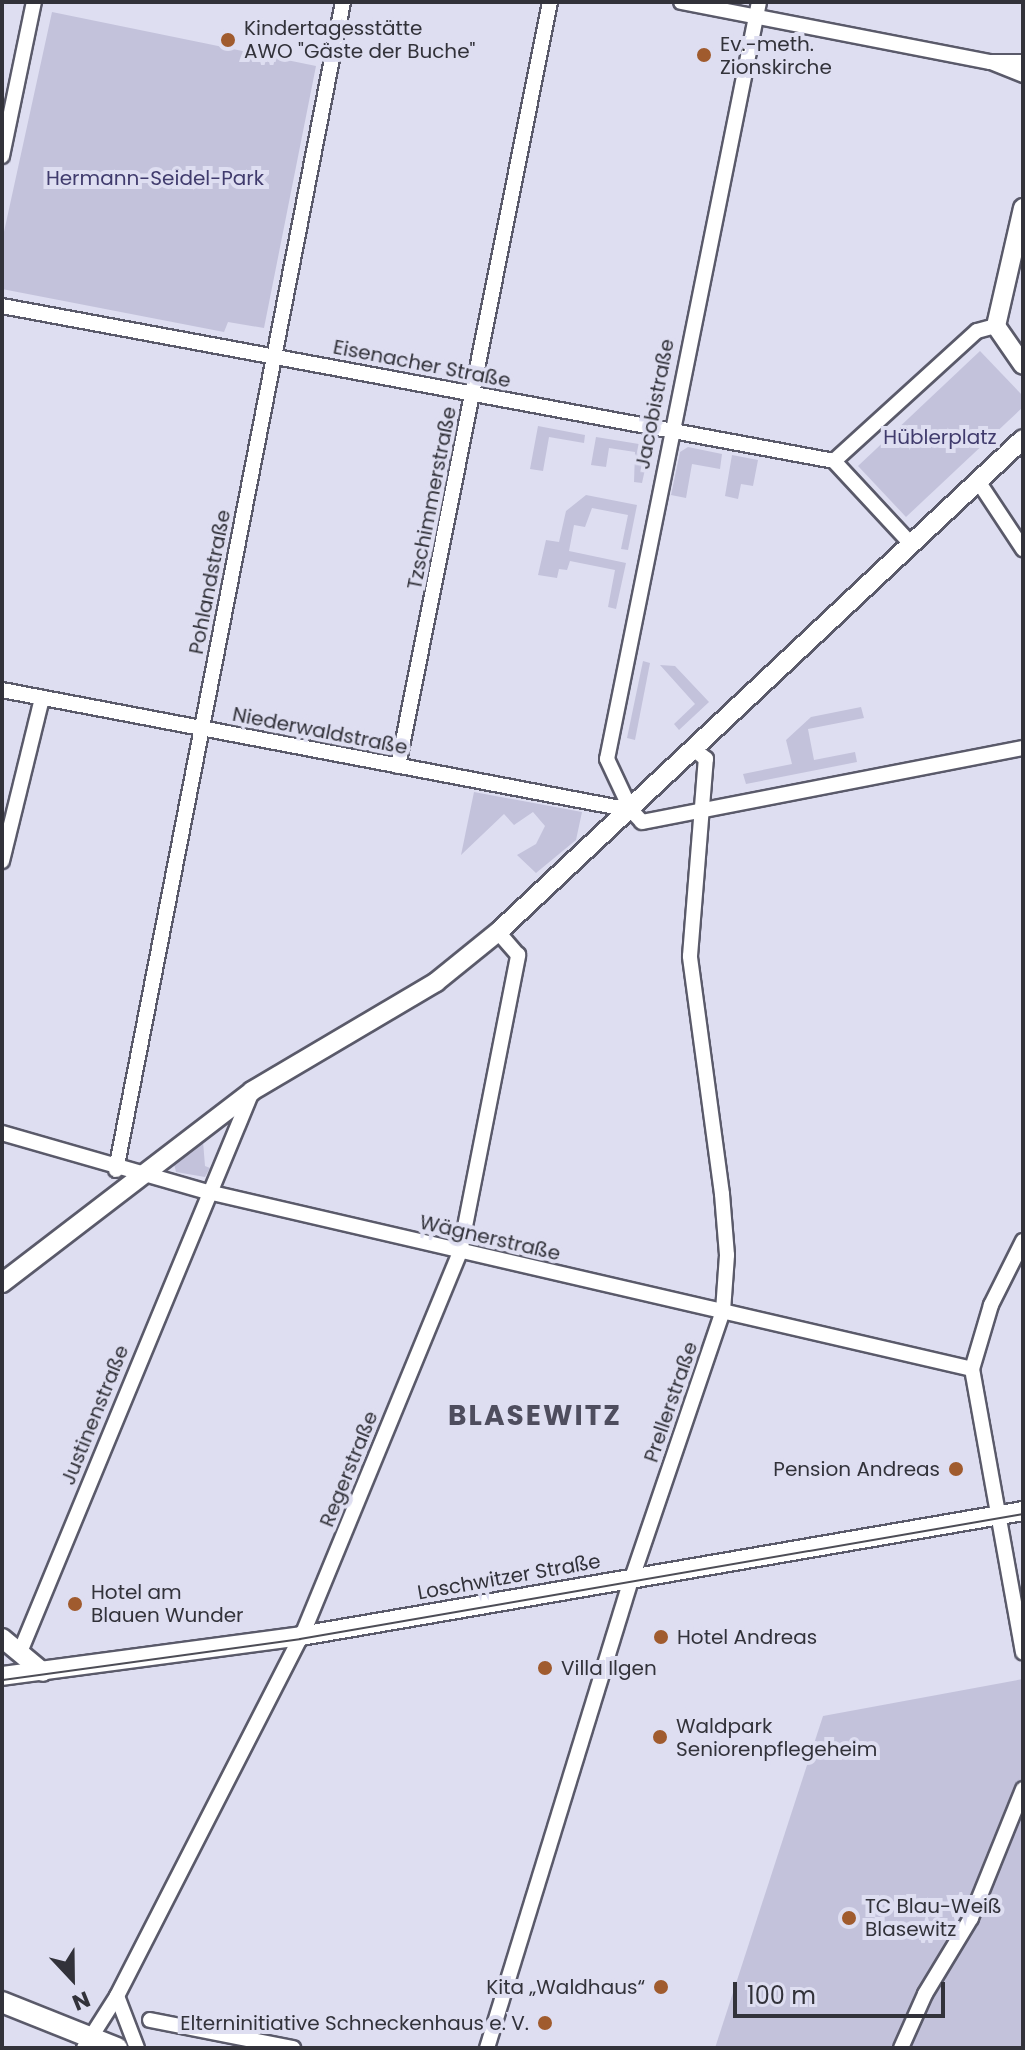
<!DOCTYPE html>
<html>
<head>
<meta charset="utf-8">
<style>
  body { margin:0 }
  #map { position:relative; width:1025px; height:2050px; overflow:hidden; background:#dedef1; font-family:Poppins,sans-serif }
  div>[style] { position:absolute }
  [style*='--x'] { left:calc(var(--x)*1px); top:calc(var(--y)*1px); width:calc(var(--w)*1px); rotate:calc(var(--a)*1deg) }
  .green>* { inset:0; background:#c3c2db }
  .roads { filter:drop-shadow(2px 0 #5a5a6a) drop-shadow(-2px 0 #5a5a6a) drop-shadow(0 2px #5a5a6a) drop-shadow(0 -2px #5a5a6a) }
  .minor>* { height:14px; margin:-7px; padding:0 7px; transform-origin:7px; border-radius:7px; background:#fff }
  .tertiary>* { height:18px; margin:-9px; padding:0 9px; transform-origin:9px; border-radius:9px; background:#fff }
  .secondary>* { height:20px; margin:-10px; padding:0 10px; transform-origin:10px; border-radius:10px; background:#fff }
  .tram>* { height:2px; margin:-1px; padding:0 1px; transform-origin:1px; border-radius:1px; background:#4d4d56 }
  .dots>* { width:22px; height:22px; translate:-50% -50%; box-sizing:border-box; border:4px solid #dedef1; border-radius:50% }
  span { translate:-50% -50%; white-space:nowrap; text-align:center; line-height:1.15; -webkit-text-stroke:8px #dedef1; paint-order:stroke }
  .poi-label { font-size:20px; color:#32323a }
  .left { translate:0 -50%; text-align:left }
  .right { translate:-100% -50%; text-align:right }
  .park-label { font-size:20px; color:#403b6d }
  .street-label { font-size:20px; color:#32323a }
  .district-label { font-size:28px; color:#4e4d5e; font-weight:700; letter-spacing:2px }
  .frame { position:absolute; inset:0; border:4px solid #32323a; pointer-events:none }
  .north { position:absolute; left:32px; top:1938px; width:80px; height:80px; -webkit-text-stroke:6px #dedef1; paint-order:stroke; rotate:158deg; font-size:22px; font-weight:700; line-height:32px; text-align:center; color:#32323a }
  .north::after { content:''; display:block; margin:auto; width:28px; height:36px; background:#32323a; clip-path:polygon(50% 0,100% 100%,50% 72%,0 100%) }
  .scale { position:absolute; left:733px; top:1982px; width:212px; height:36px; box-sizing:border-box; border:4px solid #32323a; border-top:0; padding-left:10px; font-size:24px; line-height:28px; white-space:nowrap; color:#32323a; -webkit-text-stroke:6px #dedef1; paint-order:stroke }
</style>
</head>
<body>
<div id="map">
  <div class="green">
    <i style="clip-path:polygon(52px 12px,316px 66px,264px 328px,228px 322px,224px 332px,2px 289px,2px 241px)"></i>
    <i style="clip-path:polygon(980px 351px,1023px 396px,1023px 407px,906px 517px,858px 466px)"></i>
    <i style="clip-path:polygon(538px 426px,585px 435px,584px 443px,549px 437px,543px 471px,530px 469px)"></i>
    <i style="clip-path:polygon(596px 437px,645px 445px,649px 451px,642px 483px,634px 482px,635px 452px,609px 448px,606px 467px,591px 465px)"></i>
    <i style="clip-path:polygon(688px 447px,722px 454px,720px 469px,692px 464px,686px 498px,671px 495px,680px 452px)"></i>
    <i style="clip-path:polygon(732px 455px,758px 460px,753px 486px,741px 484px,738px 499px,725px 496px)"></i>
    <i style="clip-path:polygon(586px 495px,637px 505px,628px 550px,621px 549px,628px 515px,592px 508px,585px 527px,574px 525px,569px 551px,626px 563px,616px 609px,608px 607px,615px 570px,570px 561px,567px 570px,559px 569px,557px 578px,538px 575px,546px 540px,559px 542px,566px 511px)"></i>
    <i style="clip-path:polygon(643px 661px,650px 663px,635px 740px,627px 738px)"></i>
    <i style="clip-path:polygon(660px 665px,675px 666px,709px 702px,679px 730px,674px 724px,695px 704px)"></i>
    <i style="clip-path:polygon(861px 707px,864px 718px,808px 729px,814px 760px,855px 752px,857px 762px,746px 784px,743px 774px,792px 764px,786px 740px,811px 717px)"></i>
    <i style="clip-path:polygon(474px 792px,582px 812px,576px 840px,536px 873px,517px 855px,536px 844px,545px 826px,533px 812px,514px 825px,504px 814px,461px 855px)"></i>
    <i style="clip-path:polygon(203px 1141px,205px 1166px,210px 1168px,205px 1177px,176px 1172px,174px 1164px)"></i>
    <i style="clip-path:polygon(1023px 1679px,1023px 2048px,715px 2048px,823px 1716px)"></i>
  </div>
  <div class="roads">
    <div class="minor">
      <i style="--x:681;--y:2;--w:315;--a:11"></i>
      <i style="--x:990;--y:62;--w:33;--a:0"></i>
      <i style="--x:759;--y:2;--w:772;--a:101.35"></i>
      <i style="--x:607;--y:759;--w:56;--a:64.8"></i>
      <i style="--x:631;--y:810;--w:16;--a:47"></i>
      <i style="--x:642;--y:822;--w:388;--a:-11"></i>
      <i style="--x:991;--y:62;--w:35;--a:22"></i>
      <i style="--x:2;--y:156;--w:157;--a:-78.3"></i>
      <i style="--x:2;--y:306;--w:846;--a:10.55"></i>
      <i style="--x:978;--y:481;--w:82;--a:56.5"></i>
      <i style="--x:912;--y:545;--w:115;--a:-132.9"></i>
      <i style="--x:834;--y:461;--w:193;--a:-42.3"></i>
      <i style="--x:977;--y:331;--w:20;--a:-15"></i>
      <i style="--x:2;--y:690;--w:640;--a:10.8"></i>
      <i style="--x:398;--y:766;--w:779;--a:-78.75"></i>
      <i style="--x:2;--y:861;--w:168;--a:-76.2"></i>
      <i style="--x:2;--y:1133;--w:214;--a:16"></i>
      <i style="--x:208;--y:1192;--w:784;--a:13.04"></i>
      <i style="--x:116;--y:1170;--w:1190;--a:-79"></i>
      <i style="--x:1023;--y:1241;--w:72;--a:116.6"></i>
      <i style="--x:991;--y:1305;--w:67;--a:106.5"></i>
      <i style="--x:972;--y:1369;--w:288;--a:79.8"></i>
      <i style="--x:20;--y:1652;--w:604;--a:-67.51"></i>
      <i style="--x:117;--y:1996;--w:56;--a:69"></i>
      <i style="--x:150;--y:2020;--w:146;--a:11.1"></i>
      <i style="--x:84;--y:2048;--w:62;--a:-57.6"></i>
      <i style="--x:117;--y:1996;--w:408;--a:-62.9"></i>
      <i style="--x:303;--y:1633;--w:412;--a:-67.6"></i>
      <i style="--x:460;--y:1252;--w:303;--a:-78.9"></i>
      <i style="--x:518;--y:955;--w:30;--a:-131"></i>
      <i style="--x:487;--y:2048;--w:489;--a:-72.9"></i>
      <i style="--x:631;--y:1581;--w:285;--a:-71.2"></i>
      <i style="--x:723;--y:1311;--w:56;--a:-85.9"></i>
      <i style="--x:727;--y:1255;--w:61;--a:-94.7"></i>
      <i style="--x:722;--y:1194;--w:240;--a:-97.7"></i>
      <i style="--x:690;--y:956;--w:198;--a:-85.4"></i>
      <i style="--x:706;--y:759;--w:14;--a:-141"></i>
      <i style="--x:901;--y:2048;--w:59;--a:-66"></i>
      <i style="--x:925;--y:1994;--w:89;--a:-58.8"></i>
      <i style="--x:971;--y:1918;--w:139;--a:-68"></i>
    </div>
    <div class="tertiary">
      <i style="--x:1023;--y:208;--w:121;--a:102.9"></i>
      <i style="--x:996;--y:326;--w:47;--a:55.3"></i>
      <i style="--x:2;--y:1283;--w:315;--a:-37.5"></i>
      <i style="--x:252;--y:1091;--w:214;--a:-30.6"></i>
      <i style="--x:436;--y:982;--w:80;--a:-38.9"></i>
      <i style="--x:498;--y:932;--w:720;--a:-43.2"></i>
      <i style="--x:2;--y:1638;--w:53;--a:39.7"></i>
      <i style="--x:2;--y:1676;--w:302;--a:-7.6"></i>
      <i style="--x:301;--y:1636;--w:733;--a:-9.82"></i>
    </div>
    <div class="secondary">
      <i style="--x:2;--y:2002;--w:124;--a:21.8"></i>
    </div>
  </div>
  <div class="tram">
    <i style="--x:2;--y:1680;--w:301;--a:-7.8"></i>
    <i style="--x:300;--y:1639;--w:734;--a:-9.81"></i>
  </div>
  <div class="dots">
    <i style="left:228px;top:40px;background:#a05b2e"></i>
    <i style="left:704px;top:55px;background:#a05b2e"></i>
    <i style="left:956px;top:1469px;background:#a05b2e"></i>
    <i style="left:75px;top:1604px;background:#a05b2e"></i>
    <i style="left:661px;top:1637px;background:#a05b2e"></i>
    <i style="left:545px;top:1668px;background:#a05b2e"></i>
    <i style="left:660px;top:1737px;background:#a05b2e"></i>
    <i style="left:849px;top:1918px;background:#a05b2e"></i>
    <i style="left:661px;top:1987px;background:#a05b2e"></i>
    <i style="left:545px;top:2023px;background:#a05b2e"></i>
  </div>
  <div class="poi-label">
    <span class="left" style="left:244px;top:40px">Kindertagesstätte<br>AWO "Gäste der Buche"</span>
    <span class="left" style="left:720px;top:56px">Ev.-meth.<br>Zionskirche</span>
    <span class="right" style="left:940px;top:1469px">Pension Andreas</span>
    <span class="left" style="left:91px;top:1604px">Hotel am<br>Blauen Wunder</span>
    <span class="left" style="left:677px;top:1637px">Hotel Andreas</span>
    <span class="left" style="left:561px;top:1668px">Villa Ilgen</span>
    <span class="left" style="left:676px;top:1738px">Waldpark<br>Seniorenpflegeheim</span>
    <span class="left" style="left:865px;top:1918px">TC Blau-Weiß<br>Blasewitz</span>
    <span class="right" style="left:645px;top:1987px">Kita „Waldhaus“</span>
    <span class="right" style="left:529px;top:2023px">Elterninitiative Schneckenhaus e. V.</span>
  </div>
  <div class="park-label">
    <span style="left:155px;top:178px">Hermann-Seidel-Park</span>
    <span style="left:940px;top:437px">Hüblerplatz</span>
  </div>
  <div class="street-label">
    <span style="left:422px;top:364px;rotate:11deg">Eisenacher Straße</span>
    <span style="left:655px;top:404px;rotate:-79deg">Jacobistraße</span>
    <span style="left:432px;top:498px;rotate:-79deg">Tzschimmerstraße</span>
    <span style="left:210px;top:582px;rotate:-79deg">Pohlandstraße</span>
    <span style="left:320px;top:731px;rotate:11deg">Niederwaldstraße</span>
    <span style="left:490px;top:1238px;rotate:13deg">Wägnerstraße</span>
    <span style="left:671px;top:1402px;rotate:-71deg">Prellerstraße</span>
    <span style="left:95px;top:1415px;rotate:-68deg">Justinenstraße</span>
    <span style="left:349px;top:1469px;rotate:-68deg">Regerstraße</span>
    <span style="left:509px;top:1577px;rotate:-10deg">Loschwitzer Straße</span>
  </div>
  <div class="district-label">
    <span style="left:535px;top:1416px">BLASEWITZ</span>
  </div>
  <div class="frame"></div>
  <div class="north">N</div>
  <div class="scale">100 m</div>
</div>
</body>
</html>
